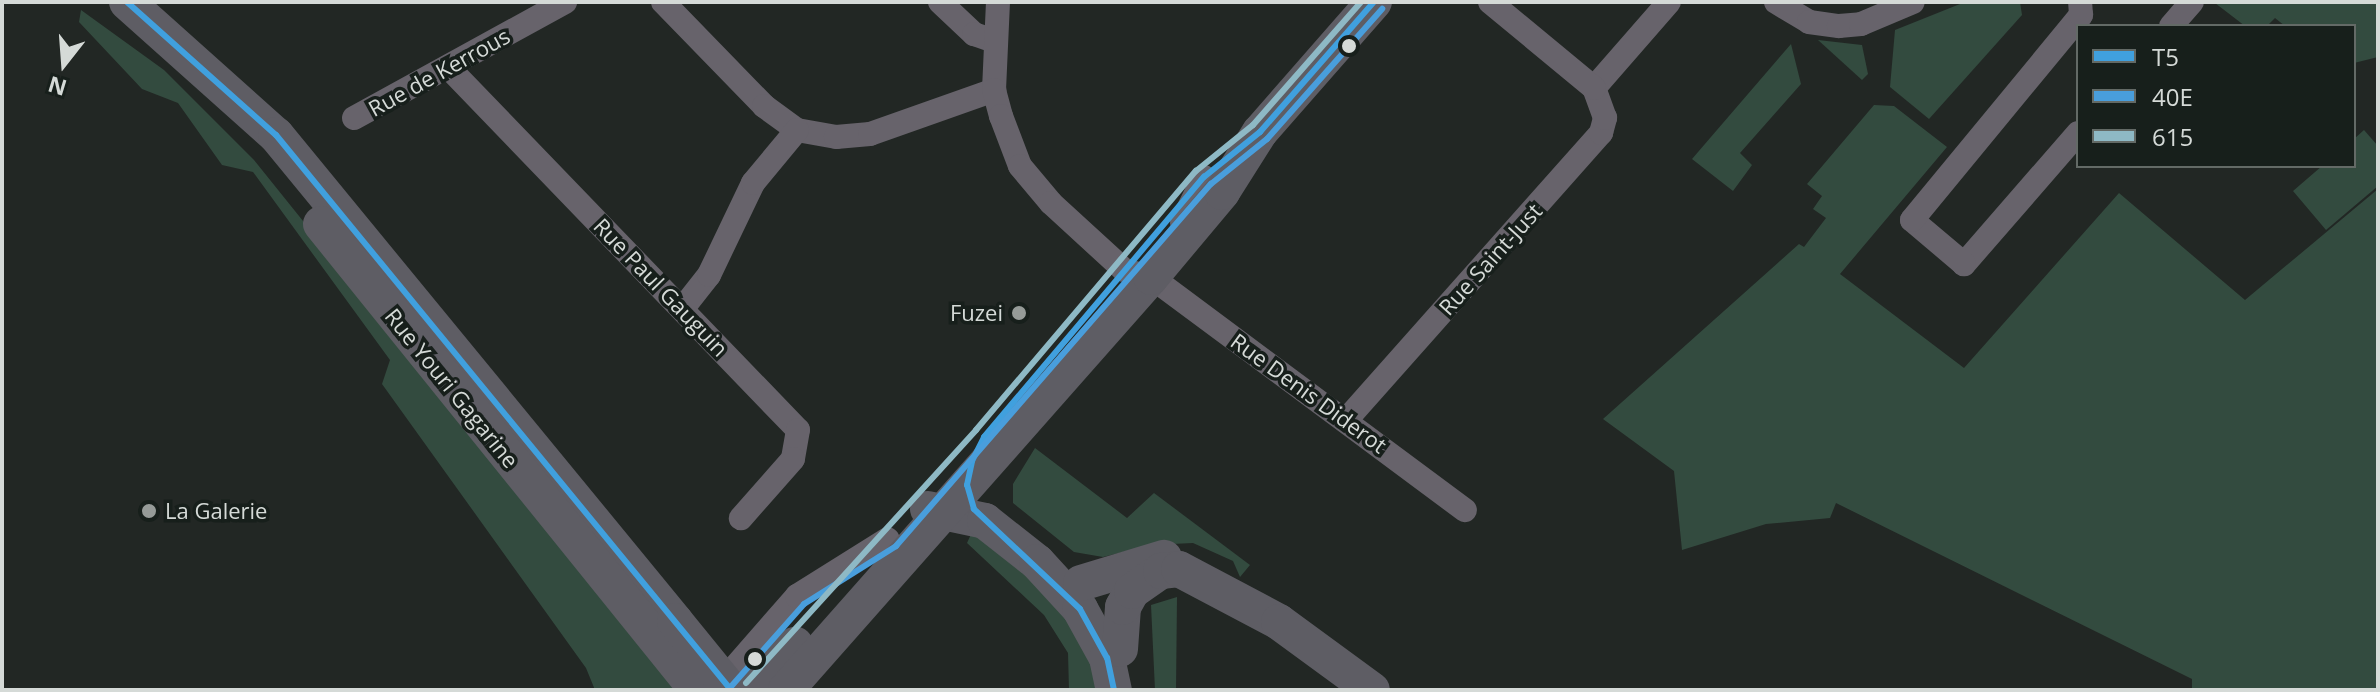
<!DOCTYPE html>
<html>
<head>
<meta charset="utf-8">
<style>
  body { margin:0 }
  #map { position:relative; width:2380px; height:692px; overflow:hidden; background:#222724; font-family:"Open Sans",sans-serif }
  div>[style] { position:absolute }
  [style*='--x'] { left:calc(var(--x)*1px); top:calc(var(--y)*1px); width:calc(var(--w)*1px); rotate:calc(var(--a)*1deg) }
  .green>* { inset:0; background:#334b3f }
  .street>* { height:24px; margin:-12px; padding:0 12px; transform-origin:12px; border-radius:12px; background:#67636b }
  .secondary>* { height:36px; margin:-18px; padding:0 18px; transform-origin:18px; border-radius:18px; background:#5e5d64 }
  .secondary-bridge>* { height:36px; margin:-18px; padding:0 18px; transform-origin:18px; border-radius:18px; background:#5e5d64 }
  .bus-1>* { height:6px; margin:-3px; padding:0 3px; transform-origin:3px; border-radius:3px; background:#40a0de }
  .bus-2>* { height:6px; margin:-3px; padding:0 3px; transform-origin:3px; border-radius:3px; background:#499edc }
  .bus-3>* { height:6px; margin:-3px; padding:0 3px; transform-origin:3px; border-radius:3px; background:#8eb9c5 }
  .dots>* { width:22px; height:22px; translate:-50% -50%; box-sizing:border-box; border:4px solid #171f1b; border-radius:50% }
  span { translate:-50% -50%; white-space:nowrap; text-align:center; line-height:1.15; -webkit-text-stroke:7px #171f1b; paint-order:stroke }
  .street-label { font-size:22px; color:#d5dad7 }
  .poi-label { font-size:22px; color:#d5dad7 }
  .right { translate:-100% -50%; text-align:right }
  .left { translate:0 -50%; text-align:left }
  .frame { position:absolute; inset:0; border:4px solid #d5dad7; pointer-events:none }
  .legend { position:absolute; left:2076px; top:24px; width:280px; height:144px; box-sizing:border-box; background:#171f1b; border:2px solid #636a66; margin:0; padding:10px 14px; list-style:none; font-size:24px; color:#d5dad7 }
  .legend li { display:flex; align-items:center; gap:16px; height:40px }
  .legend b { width:40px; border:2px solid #636a66 }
  .north { position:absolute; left:24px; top:24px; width:80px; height:80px; -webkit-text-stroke:6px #171f1b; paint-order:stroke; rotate:197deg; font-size:22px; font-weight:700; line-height:32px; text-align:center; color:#d5dad7 }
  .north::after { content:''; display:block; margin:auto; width:28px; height:36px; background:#d5dad7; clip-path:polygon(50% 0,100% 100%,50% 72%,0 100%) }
</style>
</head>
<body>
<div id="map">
  <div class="green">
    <i style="clip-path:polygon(1965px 2px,2020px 2px,2022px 15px,1929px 119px,1890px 87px,1895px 30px)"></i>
    <i style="clip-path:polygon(2378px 2px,2378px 57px,2354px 63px,2354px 26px,2285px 26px,2275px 18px,2267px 26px,2245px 26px,2215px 3px)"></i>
    <i style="clip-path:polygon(81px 10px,164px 70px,254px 160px,680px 690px,595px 690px,586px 668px,382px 384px,390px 360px,253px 172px,222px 165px,178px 103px,142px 89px,79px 22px)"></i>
    <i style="clip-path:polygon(1818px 40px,1862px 45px,1868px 74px,1862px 80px)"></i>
    <i style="clip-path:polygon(1791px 44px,1801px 84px,1740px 153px,1752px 165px,1733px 191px,1692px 159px)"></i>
    <i style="clip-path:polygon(1874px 105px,1894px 106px,1947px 147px,1840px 274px,1964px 368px,2119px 193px,2245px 300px,2378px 189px,2378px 690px,2192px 690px,2192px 679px,1836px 503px,1830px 518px,1766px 524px,1682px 550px,1674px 471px,1603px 419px,1799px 244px,1804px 247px,1826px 218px,1813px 209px,1822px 196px,1807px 184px)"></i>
    <i style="clip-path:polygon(2364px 130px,2378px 146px,2378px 186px,2326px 230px,2293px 191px,2322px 166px,2354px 166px,2354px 139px)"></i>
    <i style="clip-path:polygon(1035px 448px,1127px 518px,1154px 493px,1250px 565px,1240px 577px,1233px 561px,1193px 543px,1151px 545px,1103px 557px,1074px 552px,1013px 503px,1013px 484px)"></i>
    <i style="clip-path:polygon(972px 532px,1039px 581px,1086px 636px,1103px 690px,1069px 690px,1068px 653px,1044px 615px,967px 543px)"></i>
    <i style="clip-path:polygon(1177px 597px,1176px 690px,1155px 690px,1151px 605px)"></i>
  </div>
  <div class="street">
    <i style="--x:663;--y:2;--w:145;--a:45.8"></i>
    <i style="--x:764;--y:106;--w:41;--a:36"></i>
    <i style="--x:797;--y:130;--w:40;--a:10"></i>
    <i style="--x:836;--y:137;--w:34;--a:-5"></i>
    <i style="--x:870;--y:134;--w:132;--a:-19.5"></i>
    <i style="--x:940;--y:2;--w:47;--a:43.3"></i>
    <i style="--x:974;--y:34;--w:21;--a:19"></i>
    <i style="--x:998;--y:2;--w:88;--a:92.6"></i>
    <i style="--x:994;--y:90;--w:27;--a:75"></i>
    <i style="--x:1001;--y:116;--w:53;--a:69.2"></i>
    <i style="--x:1020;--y:166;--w:48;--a:50"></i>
    <i style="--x:1051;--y:203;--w:99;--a:42.5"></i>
    <i style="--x:1124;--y:270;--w:28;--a:15"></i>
    <i style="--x:1151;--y:277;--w:391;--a:36.6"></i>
    <i style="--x:1776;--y:2;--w:39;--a:31"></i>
    <i style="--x:1809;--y:22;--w:30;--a:8"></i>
    <i style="--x:1839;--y:26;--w:22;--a:-5"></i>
    <i style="--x:1861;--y:24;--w:56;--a:-22.9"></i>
    <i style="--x:2171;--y:26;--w:32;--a:-49"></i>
    <i style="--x:448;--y:67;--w:504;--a:46.04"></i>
    <i style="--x:798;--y:430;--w:29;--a:100"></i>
    <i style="--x:793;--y:459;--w:79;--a:131.4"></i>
    <i style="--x:1594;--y:88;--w:114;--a:-48.9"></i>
    <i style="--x:354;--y:118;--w:241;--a:-28.8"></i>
    <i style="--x:2078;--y:133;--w:174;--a:131"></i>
    <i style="--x:1964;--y:264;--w:68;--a:-139.8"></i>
    <i style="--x:1912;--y:220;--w:266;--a:-50.5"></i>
    <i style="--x:2081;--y:15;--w:13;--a:-94"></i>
    <i style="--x:1182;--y:222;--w:50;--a:-63.9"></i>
    <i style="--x:683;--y:308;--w:42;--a:-51.8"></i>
    <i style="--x:709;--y:275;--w:102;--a:-64.4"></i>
    <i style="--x:753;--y:183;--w:69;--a:-50.3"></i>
    <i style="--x:1347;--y:419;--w:383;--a:-48.4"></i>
    <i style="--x:1601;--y:133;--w:16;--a:-75"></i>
    <i style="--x:1605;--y:118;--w:32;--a:-110"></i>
    <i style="--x:1594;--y:88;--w:135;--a:-140.4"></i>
    <i style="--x:715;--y:690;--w:125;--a:-48.9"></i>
    <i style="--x:797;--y:596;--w:107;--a:-32.1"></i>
  </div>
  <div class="secondary">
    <i style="--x:127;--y:2;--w:200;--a:41.8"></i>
    <i style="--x:276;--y:135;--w:629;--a:50.61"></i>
    <i style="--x:321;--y:224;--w:599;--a:51.1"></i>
    <i style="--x:928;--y:509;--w:58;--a:11.9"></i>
    <i style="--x:985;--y:521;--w:66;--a:38.3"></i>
    <i style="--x:1037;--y:562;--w:64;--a:47.5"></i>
    <i style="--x:1080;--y:609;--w:56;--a:61.1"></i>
    <i style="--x:1107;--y:658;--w:33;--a:78"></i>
    <i style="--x:1081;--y:583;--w:87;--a:-16.8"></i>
    <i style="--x:1120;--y:649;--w:42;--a:-85.9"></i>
    <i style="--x:1123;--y:607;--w:18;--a:-61"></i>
    <i style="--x:1132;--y:591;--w:35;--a:-35"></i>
    <i style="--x:1161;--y:571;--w:18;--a:-6"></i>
    <i style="--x:1179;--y:569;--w:113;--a:27.9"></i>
    <i style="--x:1279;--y:622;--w:115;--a:36.2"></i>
    <i style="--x:753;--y:690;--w:62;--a:-47"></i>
    <i style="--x:786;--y:690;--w:551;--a:-48.53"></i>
    <i style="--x:1151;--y:277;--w:111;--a:-50.1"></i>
    <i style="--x:1222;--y:192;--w:71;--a:-57.7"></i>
    <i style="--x:1260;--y:132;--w:173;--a:-48.8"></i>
  </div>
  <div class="secondary-bridge">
    <i style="--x:675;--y:621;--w:89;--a:50.9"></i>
  </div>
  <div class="bus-1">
    <i style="--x:127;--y:2;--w:200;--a:41.8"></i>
    <i style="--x:276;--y:135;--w:718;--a:50.65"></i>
    <i style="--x:1114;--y:690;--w:33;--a:-102"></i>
    <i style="--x:1107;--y:658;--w:56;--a:-118.9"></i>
    <i style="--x:1080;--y:609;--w:146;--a:-136.7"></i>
    <i style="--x:974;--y:509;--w:25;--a:-106"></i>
    <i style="--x:967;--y:485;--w:25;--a:-78"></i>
    <i style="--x:972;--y:461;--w:27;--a:-63"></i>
    <i style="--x:984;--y:437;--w:341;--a:-49.8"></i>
    <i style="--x:1204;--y:177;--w:72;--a:-38.8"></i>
    <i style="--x:1260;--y:132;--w:173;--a:-48.8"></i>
  </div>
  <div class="bus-2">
    <i style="--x:728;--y:690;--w:115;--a:-48.5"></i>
    <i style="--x:804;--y:604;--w:109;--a:-32.2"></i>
    <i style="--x:896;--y:546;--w:480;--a:-49"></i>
    <i style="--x:1211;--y:184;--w:72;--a:-38.8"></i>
    <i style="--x:1267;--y:139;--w:174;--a:-48.5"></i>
  </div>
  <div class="bus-3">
    <i style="--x:746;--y:683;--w:342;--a:-47.7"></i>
    <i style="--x:976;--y:430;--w:340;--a:-49.7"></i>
    <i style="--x:1196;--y:171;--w:73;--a:-38.9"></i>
    <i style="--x:1253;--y:125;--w:164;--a:-48.7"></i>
  </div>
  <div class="dots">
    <i style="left:1349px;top:46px;background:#d5dad7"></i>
    <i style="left:1019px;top:313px;background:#969b98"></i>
    <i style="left:149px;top:511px;background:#969b98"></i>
    <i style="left:755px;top:659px;background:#d5dad7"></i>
  </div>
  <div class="street-label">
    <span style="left:439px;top:72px;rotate:-29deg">Rue de Kerrous</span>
    <span style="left:1490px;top:259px;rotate:-48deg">Rue Saint-Just</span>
    <span style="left:661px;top:287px;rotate:46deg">Rue Paul Gauguin</span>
    <span style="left:452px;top:388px;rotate:51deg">Rue Youri Gagarine</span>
    <span style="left:1309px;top:393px;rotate:36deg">Rue Denis Diderot</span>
  </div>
  <div class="poi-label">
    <span class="right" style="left:1003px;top:313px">Fuzei</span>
    <span class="left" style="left:165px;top:511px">La Galerie</span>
  </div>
  <div class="frame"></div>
  <ul class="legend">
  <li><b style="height:10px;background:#40a0de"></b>T5</li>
  <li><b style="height:10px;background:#499edc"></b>40E</li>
  <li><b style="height:10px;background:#8eb9c5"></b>615</li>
  </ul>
  <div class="north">N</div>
</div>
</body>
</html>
